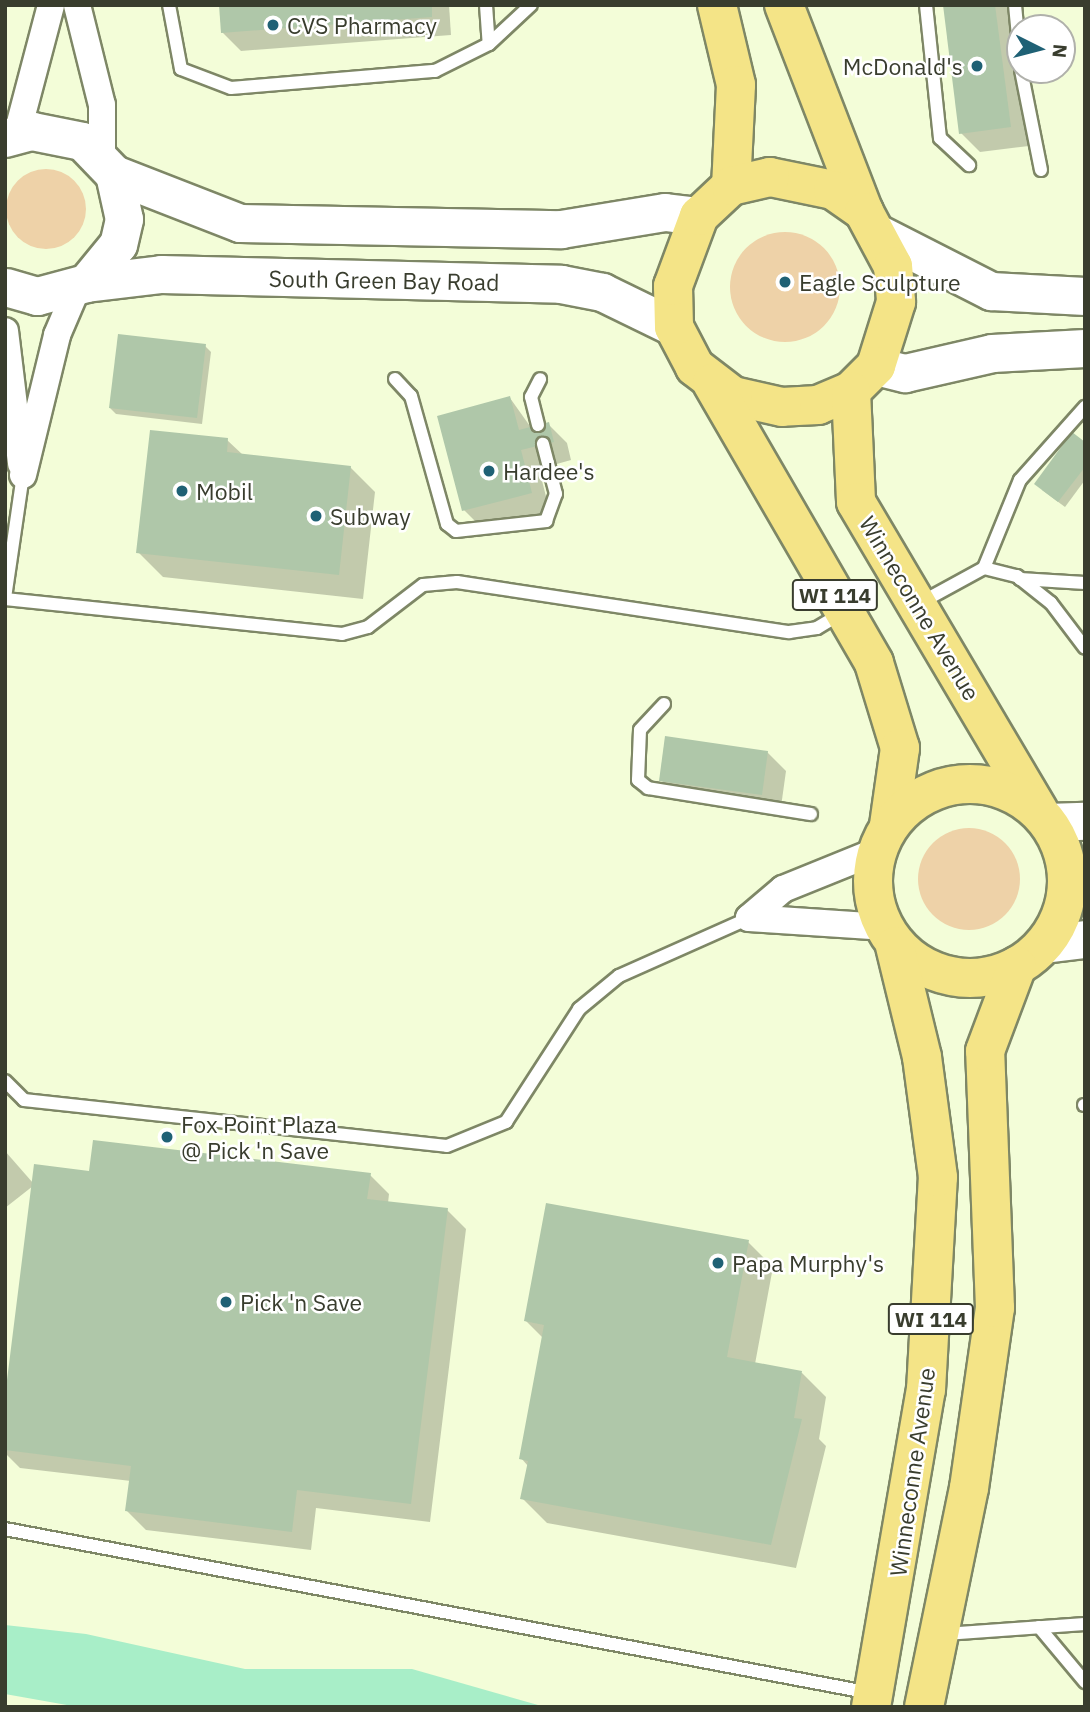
<!DOCTYPE html>
<html>
<head>
<meta charset="utf-8">
<style>
  body { margin:0 }
  #map { position:relative; width:1090px; height:1712px; overflow:hidden; background:#f3fdd8; font-family:"IBM Plex Sans",sans-serif }
  div>[style] { position:absolute }
  [style*='--x'] { left:calc(var(--x)*1px); top:calc(var(--y)*1px); width:calc(var(--w)*1px); rotate:calc(var(--a)*1deg) }
  .green>* { inset:0; background:#eed2a8 }
  .round { border-radius:50% }
  .water>* { inset:0; background:#a8eec8 }
  .shadow>* { inset:0; background:#0003 }
  .building>* { inset:0; background:#afc7a9 }
  .roads { filter:drop-shadow(2px 0 #7e8766) drop-shadow(-2px 0 #7e8766) drop-shadow(0 2px #7e8766) drop-shadow(0 -2px #7e8766) }
  .lane>* { height:12px; margin:-6px; padding:0 6px; transform-origin:6px; border-radius:6px; background:#fff }
  .street>* { height:26px; margin:-13px; padding:0 13px; transform-origin:13px; border-radius:13px; background:#fff }
  .secondary>* { height:37px; margin:-18.5px; padding:0 18.5px; transform-origin:18.5px; border-radius:18.5px; background:#fff }
  .primary>* { height:38px; margin:-19px; padding:0 19px; transform-origin:19px; border-radius:19px; background:#f4e487 }
  .primary>.ring { margin:-19px; padding:0; box-sizing:content-box; background:none; border:38px solid #f4e487; border-radius:50% }
  .dots>* { width:19px; height:19px; translate:-50% -50%; box-sizing:border-box; border:4px solid #fff; border-radius:50% }
  span { translate:-50% -50%; white-space:nowrap; text-align:center; line-height:1.15; -webkit-text-stroke:5px #fff; paint-order:stroke }
  .shield-label span { padding:2px 5px; background:#fff; border:2px solid; border-radius:5px; -webkit-text-stroke-width:0 }
  .shield-label { font-size:21px; color:#393d2e; font-weight:700 }
  .poi-label { font-size:23px; color:#393d2e }
  .left { translate:0 -50%; text-align:left }
  .right { translate:-100% -50%; text-align:right }
  .street-label { font-size:23px; color:#393d2e }
  .frame { position:absolute; inset:0; border:7px solid #393d2e; pointer-events:none }
  .north { position:absolute; left:1006px; top:14px; width:70px; height:70px; box-sizing:border-box; background:#fff; border:2px solid #b0b1ab; border-radius:50%; rotate:96deg; font-size:19px; font-weight:700; line-height:28px; text-align:center; color:#393d2e }
  .north::after { content:''; display:block; margin:auto; width:24px; height:32px; background:#1f6175; clip-path:polygon(50% 0,100% 100%,50% 72%,0 100%) }
</style>
</head>
<body>
<div id="map">
  <div class="green">
    <i class="round" style="left:6px;top:169px;width:80px;height:80px"></i>
    <i class="round" style="left:730px;top:232px;width:110px;height:110px"></i>
    <i class="round" style="left:918px;top:828px;width:102px;height:102px"></i>
  </div>
  <div class="water">
    <i style="clip-path:polygon(5px 1625px,86px 1634px,245px 1669px,412px 1669px,545px 1707px,78px 1707px,5px 1694px)"></i>
  </div>
  <div class="shadow">
    <i style="clip-path:polygon(221px 5px,449px 5px,451px 35px,241px 51px,222px 32px)"></i>
    <i style="clip-path:polygon(945px 5px,1011px 5px,1029px 146px,980px 152px,961px 133px)"></i>
    <i style="clip-path:polygon(205px 346px,211px 352px,202px 424px,116px 414px,110px 408px)"></i>
    <i style="clip-path:polygon(510px 398px,532px 429px,548px 424px,567px 443px,571px 460px,539px 469px,550px 512px,483px 529px,464px 510px)"></i>
    <i style="clip-path:polygon(227px 440px,243px 455px,350px 467px,375px 492px,363px 599px,163px 577px,138px 552px)"></i>
    <i style="clip-path:polygon(1085px 444px,1085px 480px,1065px 507px,1042px 490px)"></i>
    <i style="clip-path:polygon(767px 752px,786px 771px,780px 814px,680px 799px,661px 780px)"></i>
    <i style="clip-path:polygon(5px 1151px,33px 1183px,90px 1172px,370px 1175px,389px 1194px,388px 1203px,447px 1210px,466px 1229px,430px 1522px,316px 1508px,311px 1550px,146px 1530px,127px 1511px,131px 1481px,20px 1468px,5px 1453px,5px 1410px,33px 1186px,5px 1208px)"></i>
    <i style="clip-path:polygon(748px 1242px,773px 1267px,755px 1364px,802px 1373px,826px 1397px,819px 1439px,826px 1446px,796px 1568px,547px 1523px,522px 1498px,528px 1466px,521px 1458px,543px 1338px,526px 1321px)"></i>
  </div>
  <div class="building">
    <i style="clip-path:polygon(219px 5px,432px 5px,432px 17px,221px 33px)"></i>
    <i style="clip-path:polygon(943px 5px,995px 5px,1011px 127px,959px 134px)"></i>
    <i style="clip-path:polygon(118px 334px,206px 344px,197px 418px,109px 408px)"></i>
    <i style="clip-path:polygon(510px 396px,519px 430px,549px 422px,554px 442px,521px 450px,532px 493px,462px 511px,437px 416px)"></i>
    <i style="clip-path:polygon(150px 430px,228px 438px,227px 452px,351px 466px,339px 575px,136px 553px)"></i>
    <i style="clip-path:polygon(1072px 432px,1085px 442px,1085px 467px,1058px 502px,1034px 484px)"></i>
    <i style="clip-path:polygon(665px 736px,768px 751px,762px 795px,659px 781px)"></i>
    <i style="clip-path:polygon(93px 1140px,371px 1173px,367px 1199px,448px 1208px,411px 1504px,297px 1490px,292px 1532px,125px 1511px,131px 1466px,5px 1450px,5px 1396px,34px 1164px,89px 1171px)"></i>
    <i style="clip-path:polygon(546px 1203px,749px 1240px,727px 1357px,802px 1371px,794px 1418px,802px 1419px,771px 1545px,520px 1499px,528px 1461px,519px 1459px,544px 1325px,524px 1321px)"></i>
  </div>
  <div class="roads">
    <div class="lane">
      <i style="--x:169;--y:5;--w:65;--a:79.4"></i>
      <i style="--x:181;--y:69;--w:53;--a:20.8"></i>
      <i style="--x:231;--y:88;--w:205;--a:-4.8"></i>
      <i style="--x:435;--y:71;--w:60;--a:-26.6"></i>
      <i style="--x:489;--y:44;--w:57;--a:-42.9"></i>
      <i style="--x:486;--y:5;--w:39;--a:86"></i>
      <i style="--x:926;--y:5;--w:134;--a:84"></i>
      <i style="--x:940;--y:138;--w:40;--a:43"></i>
      <i style="--x:1015;--y:5;--w:52;--a:84.5"></i>
      <i style="--x:1021;--y:70;--w:102;--a:78.7"></i>
      <i style="--x:395;--y:379;--w:23;--a:47"></i>
      <i style="--x:411;--y:396;--w:133;--a:74.3"></i>
      <i style="--x:447;--y:524;--w:11;--a:38"></i>
      <i style="--x:456;--y:531;--w:91;--a:-6.3"></i>
      <i style="--x:546;--y:521;--w:29;--a:-70"></i>
      <i style="--x:556;--y:494;--w:52;--a:-104.6"></i>
      <i style="--x:538;--y:425;--w:29;--a:-104"></i>
      <i style="--x:531;--y:397;--w:20;--a:-63"></i>
      <i style="--x:984;--y:568;--w:34;--a:14"></i>
      <i style="--x:1017;--y:576;--w:43;--a:38.5"></i>
      <i style="--x:1051;--y:603;--w:56;--a:52.9"></i>
      <i style="--x:1020;--y:579;--w:65;--a:3.5"></i>
      <i style="--x:5;--y:598;--w:124;--a:-81.7"></i>
      <i style="--x:5;--y:599;--w:339;--a:5.9"></i>
      <i style="--x:342;--y:634;--w:27;--a:-15"></i>
      <i style="--x:368;--y:627;--w:69;--a:-37.4"></i>
      <i style="--x:423;--y:585;--w:34;--a:-5"></i>
      <i style="--x:457;--y:582;--w:336;--a:8.6"></i>
      <i style="--x:789;--y:632;--w:28;--a:-8"></i>
      <i style="--x:817;--y:628;--w:27;--a:-31"></i>
      <i style="--x:920;--y:603;--w:73;--a:-28.7"></i>
      <i style="--x:984;--y:568;--w:95;--a:-67.8"></i>
      <i style="--x:1020;--y:480;--w:98;--a:-48.3"></i>
      <i style="--x:664;--y:704;--w:35;--a:133"></i>
      <i style="--x:640;--y:730;--w:50;--a:92.3"></i>
      <i style="--x:638;--y:780;--w:13;--a:39"></i>
      <i style="--x:648;--y:788;--w:165;--a:9.1"></i>
      <i style="--x:5;--y:1081;--w:27;--a:45"></i>
      <i style="--x:24;--y:1100;--w:425;--a:6.2"></i>
      <i style="--x:447;--y:1146;--w:64;--a:-22.1"></i>
      <i style="--x:506;--y:1122;--w:135;--a:-57.1"></i>
      <i style="--x:579;--y:1009;--w:52;--a:-39.5"></i>
      <i style="--x:619;--y:976;--w:142;--a:-24"></i>
      <i style="--x:1084;--y:1105;--w:1;--a:0"></i>
      <i style="--x:5;--y:1529;--w:881;--a:10.72"></i>
      <i style="--x:1039;--y:1627;--w:72;--a:50.1"></i>
      <i style="--x:945;--y:1634;--w:140;--a:-4.1"></i>
    </div>
    <div class="street">
      <i style="--x:77;--y:5;--w:103;--a:76"></i>
      <i style="--x:102;--y:105;--w:52;--a:90"></i>
      <i style="--x:17;--y:134;--w:133;--a:-75.2"></i>
      <i style="--x:5;--y:331;--w:134;--a:83.1"></i>
      <i style="--x:23;--y:475;--w:144;--a:-76.3"></i>
      <i style="--x:57;--y:335;--w:51;--a:-66.9"></i>
      <i style="--x:749;--y:918;--w:45;--a:-40.5"></i>
      <i style="--x:783;--y:889;--w:101;--a:-22"></i>
      <i style="--x:749;--y:918;--w:134;--a:3.8"></i>
    </div>
    <div class="secondary">
      <i style="--x:5;--y:138;--w:28;--a:-15"></i>
      <i style="--x:32;--y:131;--w:51;--a:11.3"></i>
      <i style="--x:82;--y:141;--w:46;--a:45.9"></i>
      <i style="--x:114;--y:174;--w:46;--a:77.5"></i>
      <i style="--x:124;--y:219;--w:26;--a:103"></i>
      <i style="--x:118;--y:244;--w:50;--a:129.4"></i>
      <i style="--x:86;--y:283;--w:51;--a:165.1"></i>
      <i style="--x:37;--y:296;--w:33;--a:-164"></i>
      <i style="--x:114;--y:174;--w:135;--a:21.3"></i>
      <i style="--x:240;--y:223;--w:321;--a:1.1"></i>
      <i style="--x:561;--y:229;--w:105;--a:-9.3"></i>
      <i style="--x:665;--y:212;--w:34;--a:7"></i>
      <i style="--x:879;--y:234;--w:126;--a:27"></i>
      <i style="--x:991;--y:291;--w:94;--a:3"></i>
      <i style="--x:86;--y:283;--w:76;--a:-6.8"></i>
      <i style="--x:161;--y:274;--w:400;--a:1.4"></i>
      <i style="--x:561;--y:284;--w:42;--a:11"></i>
      <i style="--x:602;--y:292;--w:80;--a:25.9"></i>
      <i style="--x:876;--y:366;--w:30;--a:14"></i>
      <i style="--x:905;--y:373;--w:89;--a:-12.9"></i>
      <i style="--x:992;--y:353;--w:93;--a:-3.1"></i>
      <i style="--x:1047;--y:822;--w:38;--a:-2"></i>
      <i style="--x:1044;--y:944;--w:41;--a:-7"></i>
    </div>
    <div class="primary">
      <i style="--x:717;--y:5;--w:82;--a:76.6"></i>
      <i style="--x:736;--y:85;--w:101;--a:92.8"></i>
      <i style="--x:784;--y:5;--w:222;--a:68.9"></i>
      <i style="--x:770;--y:177;--w:64;--a:11.7"></i>
      <i style="--x:833;--y:190;--w:38;--a:35"></i>
      <i style="--x:864;--y:212;--w:61;--a:61.8"></i>
      <i style="--x:893;--y:266;--w:36;--a:85"></i>
      <i style="--x:896;--y:302;--w:67;--a:107.4"></i>
      <i style="--x:876;--y:366;--w:35;--a:135"></i>
      <i style="--x:851;--y:391;--w:36;--a:157"></i>
      <i style="--x:818;--y:405;--w:36;--a:177"></i>
      <i style="--x:782;--y:407;--w:50;--a:-167.3"></i>
      <i style="--x:733;--y:396;--w:48;--a:-142.7"></i>
      <i style="--x:695;--y:367;--w:45;--a:-117.7"></i>
      <i style="--x:674;--y:327;--w:41;--a:-91.4"></i>
      <i style="--x:673;--y:286;--w:75;--a:-69.6"></i>
      <i style="--x:699;--y:216;--w:44;--a:-43.2"></i>
      <i style="--x:731;--y:186;--w:40;--a:-13"></i>
      <i style="--x:712;--y:383;--w:323;--a:59.9"></i>
      <i style="--x:874;--y:663;--w:89;--a:73"></i>
      <i style="--x:900;--y:748;--w:78;--a:98.1"></i>
      <i style="--x:851;--y:391;--w:111;--a:87.4"></i>
      <i style="--x:856;--y:502;--w:359;--a:59.4"></i>
      <i class="ring" style="left:873px;top:784px;width:156px;height:156px"></i>
      <i style="--x:871;--y:1707;--w:322;--a:-80.2"></i>
      <i style="--x:926;--y:1390;--w:213;--a:-86.8"></i>
      <i style="--x:938;--y:1177;--w:121;--a:-97.6"></i>
      <i style="--x:922;--y:1057;--w:114;--a:-103.7"></i>
      <i style="--x:924;--y:1707;--w:224;--a:-78.4"></i>
      <i style="--x:969;--y:1488;--w:182;--a:-81.8"></i>
      <i style="--x:995;--y:1308;--w:257;--a:-92.2"></i>
      <i style="--x:985;--y:1051;--w:91;--a:-69.4"></i>
    </div>
  </div>
  <div class="dots">
    <i style="left:273px;top:25px;background:#1f6175"></i>
    <i style="left:977px;top:66px;background:#1f6175"></i>
    <i style="left:785px;top:282px;background:#1f6175"></i>
    <i style="left:489px;top:471px;background:#1f6175"></i>
    <i style="left:182px;top:491px;background:#1f6175"></i>
    <i style="left:316px;top:516px;background:#1f6175"></i>
    <i style="left:167px;top:1137px;background:#1f6175"></i>
    <i style="left:718px;top:1263px;background:#1f6175"></i>
    <i style="left:226px;top:1302px;background:#1f6175"></i>
  </div>
  <div class="shield-label">
    <span style="left:835px;top:595px">WI 114</span>
    <span style="left:931px;top:1319px">WI 114</span>
  </div>
  <div class="poi-label">
    <span class="left" style="left:287px;top:25px">CVS Pharmacy</span>
    <span class="right" style="left:963px;top:66px">McDonald's</span>
    <span class="left" style="left:799px;top:282px">Eagle Sculpture</span>
    <span class="left" style="left:503px;top:471px">Hardee's</span>
    <span class="left" style="left:196px;top:491px">Mobil</span>
    <span class="left" style="left:330px;top:516px">Subway</span>
    <span class="left" style="left:181px;top:1137px">Fox Point Plaza<br>@ Pick 'n Save</span>
    <span class="left" style="left:732px;top:1263px">Papa Murphy's</span>
    <span class="left" style="left:240px;top:1302px">Pick 'n Save</span>
  </div>
  <div class="street-label">
    <span style="left:384px;top:280px;rotate:1deg">South Green Bay Road</span>
    <span style="left:920px;top:608px;rotate:59deg">Winneconne Avenue</span>
    <span style="left:912px;top:1472px;rotate:-82deg">Winneconne Avenue</span>
  </div>
  <div class="frame"></div>
  <div class="north">N</div>
</div>
</body>
</html>
